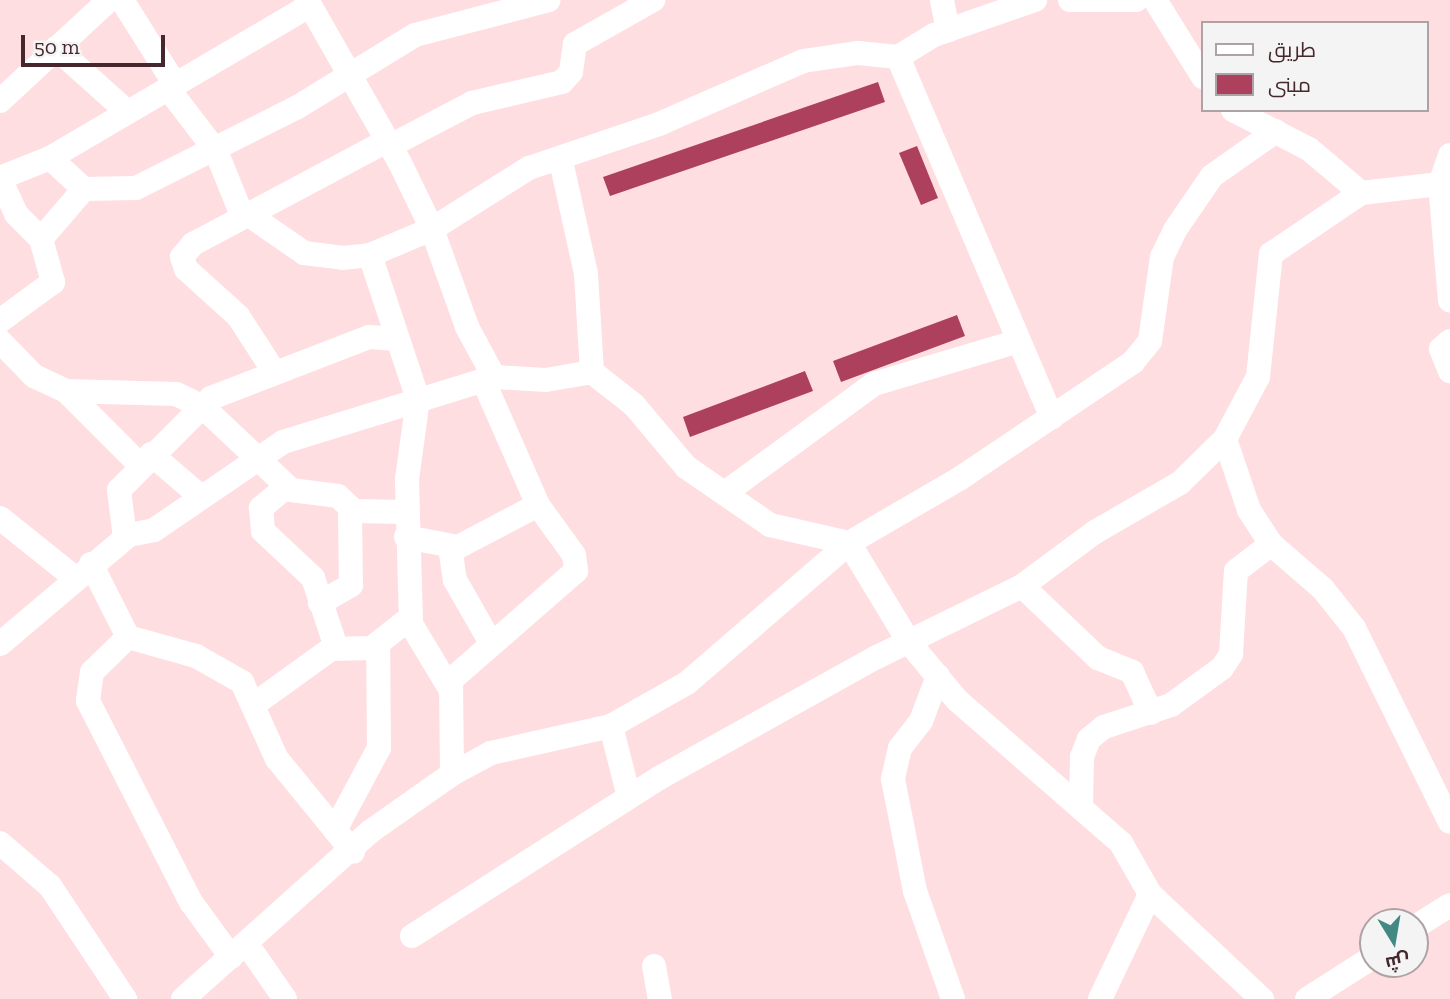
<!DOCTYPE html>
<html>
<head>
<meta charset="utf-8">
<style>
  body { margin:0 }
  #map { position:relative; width:1450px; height:999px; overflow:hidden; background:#ffdee2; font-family:"Zilla Slab",Cairo,serif }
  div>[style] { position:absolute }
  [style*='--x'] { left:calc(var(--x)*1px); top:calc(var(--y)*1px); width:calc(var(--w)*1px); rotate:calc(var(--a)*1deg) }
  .building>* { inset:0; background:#ad405c }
  .minor>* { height:24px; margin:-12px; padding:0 12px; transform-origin:12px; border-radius:12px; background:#fff }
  span { translate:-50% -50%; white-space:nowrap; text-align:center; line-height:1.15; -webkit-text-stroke:7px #f4f4f4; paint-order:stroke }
  .legend { position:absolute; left:1201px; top:21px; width:228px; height:91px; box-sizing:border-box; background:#f4f4f4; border:2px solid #aea2a4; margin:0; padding:9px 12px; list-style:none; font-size:21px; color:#45272d }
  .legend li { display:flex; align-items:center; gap:14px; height:35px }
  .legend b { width:35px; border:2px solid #aea2a4 }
  .north { position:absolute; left:1359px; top:908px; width:70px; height:70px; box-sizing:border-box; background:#f4f4f4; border:2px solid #aea2a4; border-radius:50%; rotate:169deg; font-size:19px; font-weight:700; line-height:28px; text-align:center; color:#45272d }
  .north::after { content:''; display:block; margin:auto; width:24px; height:32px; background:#438983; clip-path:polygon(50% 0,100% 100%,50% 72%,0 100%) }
  .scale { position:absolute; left:21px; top:35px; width:144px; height:32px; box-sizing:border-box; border:4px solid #45272d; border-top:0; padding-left:9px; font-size:21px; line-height:24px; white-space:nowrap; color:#45272d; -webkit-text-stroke:5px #f4f4f4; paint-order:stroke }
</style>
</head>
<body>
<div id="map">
  <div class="building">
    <i style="clip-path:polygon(878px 82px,885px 102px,610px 196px,603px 177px)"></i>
    <i style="clip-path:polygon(917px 146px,938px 198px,921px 205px,899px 153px)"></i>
    <i style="clip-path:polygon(957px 315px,965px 336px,841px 382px,833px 361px)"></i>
    <i style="clip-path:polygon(805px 371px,813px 391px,690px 437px,683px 417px)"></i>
  </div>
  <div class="minor">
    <i style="--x:122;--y:0;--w:102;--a:57.9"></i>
    <i style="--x:307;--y:0;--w:188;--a:60.3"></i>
    <i style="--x:400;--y:163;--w:73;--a:64.1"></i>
    <i style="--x:432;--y:229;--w:104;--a:70.3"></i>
    <i style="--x:467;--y:327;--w:57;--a:61.6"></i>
    <i style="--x:942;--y:0;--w:31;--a:79"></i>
    <i style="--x:1070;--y:0;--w:66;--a:0"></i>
    <i style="--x:1155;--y:0;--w:91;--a:58.1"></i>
    <i style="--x:56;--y:48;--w:91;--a:41.9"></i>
    <i style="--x:898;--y:57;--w:392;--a:66.9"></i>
    <i style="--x:170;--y:91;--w:76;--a:52.5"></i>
    <i style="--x:216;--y:151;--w:61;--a:68"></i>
    <i style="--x:239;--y:208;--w:79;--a:34.7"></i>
    <i style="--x:304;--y:253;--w:38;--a:7"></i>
    <i style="--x:342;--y:258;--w:28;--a:-6"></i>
    <i style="--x:370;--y:255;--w:67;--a:-22.8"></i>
    <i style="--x:432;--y:229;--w:115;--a:-32.2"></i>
    <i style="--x:529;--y:168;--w:137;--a:-18.7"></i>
    <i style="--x:659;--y:124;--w:157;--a:-23.6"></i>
    <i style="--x:803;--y:61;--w:56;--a:-8.3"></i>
    <i style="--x:858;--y:53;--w:40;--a:5.7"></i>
    <i style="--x:898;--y:57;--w:42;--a:-31.4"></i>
    <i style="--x:934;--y:35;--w:107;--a:-19.1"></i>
    <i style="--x:0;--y:101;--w:149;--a:-42.8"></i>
    <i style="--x:1233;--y:110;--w:85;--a:27.2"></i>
    <i style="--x:1309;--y:149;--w:68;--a:40.2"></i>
    <i style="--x:390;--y:146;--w:93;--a:-27.7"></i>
    <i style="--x:472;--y:103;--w:92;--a:-13.1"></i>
    <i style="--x:562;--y:82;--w:13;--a:-48"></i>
    <i style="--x:571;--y:72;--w:28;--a:-82"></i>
    <i style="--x:575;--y:44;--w:90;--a:-29.4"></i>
    <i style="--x:1450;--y:155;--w:31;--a:109"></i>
    <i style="--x:1440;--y:184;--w:117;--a:85.1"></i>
    <i style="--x:50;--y:158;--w:46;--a:42.4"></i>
    <i style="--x:84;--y:189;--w:52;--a:-1.1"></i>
    <i style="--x:136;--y:188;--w:179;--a:-26.6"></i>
    <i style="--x:296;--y:108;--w:140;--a:-31.5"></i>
    <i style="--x:415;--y:35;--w:138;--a:-14.6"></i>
    <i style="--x:561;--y:161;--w:116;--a:77.5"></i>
    <i style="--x:586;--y:274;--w:98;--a:86.5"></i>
    <i style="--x:0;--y:178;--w:54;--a:-21.8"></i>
    <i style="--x:50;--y:158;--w:300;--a:-30.4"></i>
    <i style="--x:0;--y:179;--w:38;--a:65"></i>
    <i style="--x:16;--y:214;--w:35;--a:45"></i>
    <i style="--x:41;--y:239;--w:45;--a:74.4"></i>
    <i style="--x:53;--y:282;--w:66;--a:143.7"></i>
    <i style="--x:41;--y:239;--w:66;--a:-49.3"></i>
    <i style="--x:370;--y:255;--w:152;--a:71.6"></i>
    <i style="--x:418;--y:399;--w:81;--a:97.8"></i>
    <i style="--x:407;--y:479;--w:145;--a:88.4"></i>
    <i style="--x:411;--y:624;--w:76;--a:59"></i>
    <i style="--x:0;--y:341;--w:49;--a:45.8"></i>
    <i style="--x:34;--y:376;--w:35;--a:25"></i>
    <i style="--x:66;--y:391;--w:105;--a:45"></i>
    <i style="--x:1450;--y:341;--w:12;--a:138"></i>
    <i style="--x:1441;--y:349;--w:24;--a:68"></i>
    <i style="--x:273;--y:370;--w:64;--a:-122.9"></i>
    <i style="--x:238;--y:316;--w:70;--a:-137.9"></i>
    <i style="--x:186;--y:269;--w:13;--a:-108"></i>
    <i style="--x:182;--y:257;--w:17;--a:-50"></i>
    <i style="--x:193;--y:244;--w:220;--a:-28"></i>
    <i style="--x:66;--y:391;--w:110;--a:1.6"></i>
    <i style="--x:176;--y:394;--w:29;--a:25"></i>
    <i style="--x:202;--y:406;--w:122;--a:43.3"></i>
    <i style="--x:291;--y:490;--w:47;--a:7.3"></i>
    <i style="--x:338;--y:496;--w:22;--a:43"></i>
    <i style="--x:354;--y:511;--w:52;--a:1.1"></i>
    <i style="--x:1225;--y:439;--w:75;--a:71.3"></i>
    <i style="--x:1249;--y:510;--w:40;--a:57.1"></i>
    <i style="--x:1271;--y:544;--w:69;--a:40.9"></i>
    <i style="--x:1323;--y:589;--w:50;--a:51.5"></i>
    <i style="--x:1354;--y:628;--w:216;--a:63.7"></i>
    <i style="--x:151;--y:454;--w:65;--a:40.6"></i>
    <i style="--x:286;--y:487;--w:33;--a:140"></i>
    <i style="--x:261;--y:508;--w:23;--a:85"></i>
    <i style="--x:263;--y:531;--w:69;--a:43.2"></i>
    <i style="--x:313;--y:578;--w:73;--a:71.6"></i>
    <i style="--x:725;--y:493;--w:185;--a:-36.2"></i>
    <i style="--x:874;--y:384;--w:151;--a:-16.5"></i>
    <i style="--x:0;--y:518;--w:95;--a:38.6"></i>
    <i style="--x:406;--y:537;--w:53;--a:10.9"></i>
    <i style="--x:458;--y:547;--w:90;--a:-27.7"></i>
    <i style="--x:125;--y:538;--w:48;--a:-97.1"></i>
    <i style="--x:119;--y:490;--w:130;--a:-45"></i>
    <i style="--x:211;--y:398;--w:169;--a:-21.1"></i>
    <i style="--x:369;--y:337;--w:26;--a:4"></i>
    <i style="--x:450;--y:546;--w:34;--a:82"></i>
    <i style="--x:455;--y:580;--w:73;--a:60.3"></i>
    <i style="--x:91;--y:564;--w:82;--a:63.1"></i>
    <i style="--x:128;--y:637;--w:71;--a:15.6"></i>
    <i style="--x:196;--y:656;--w:53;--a:29.5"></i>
    <i style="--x:242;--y:682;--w:85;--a:65.6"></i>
    <i style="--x:277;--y:759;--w:120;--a:50.7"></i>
    <i style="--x:1022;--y:586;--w:105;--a:43.5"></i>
    <i style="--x:1098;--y:658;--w:37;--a:22"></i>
    <i style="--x:1132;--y:672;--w:45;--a:65.1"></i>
    <i style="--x:320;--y:603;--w:36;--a:-30"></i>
    <i style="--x:351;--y:585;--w:76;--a:-90.8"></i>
    <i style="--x:128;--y:637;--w:50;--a:135.8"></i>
    <i style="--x:92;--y:672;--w:29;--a:98"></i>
    <i style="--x:88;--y:701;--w:226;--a:62.9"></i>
    <i style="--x:191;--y:902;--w:68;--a:54"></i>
    <i style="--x:0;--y:644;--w:169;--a:-40.2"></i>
    <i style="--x:129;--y:535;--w:25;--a:-11"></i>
    <i style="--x:154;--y:530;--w:156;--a:-34.3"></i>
    <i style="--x:283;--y:442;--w:221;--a:-17.1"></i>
    <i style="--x:494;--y:377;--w:52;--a:3.3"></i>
    <i style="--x:546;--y:380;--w:47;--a:-9.9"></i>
    <i style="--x:592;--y:372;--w:53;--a:38.2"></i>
    <i style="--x:634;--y:405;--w:81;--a:50"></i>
    <i style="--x:686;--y:467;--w:102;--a:34.6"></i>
    <i style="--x:770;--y:525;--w:81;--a:12.8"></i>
    <i style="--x:849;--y:543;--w:116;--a:58.8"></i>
    <i style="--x:909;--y:642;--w:75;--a:50.4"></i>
    <i style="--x:957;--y:700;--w:218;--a:41.1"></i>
    <i style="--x:1121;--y:843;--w:59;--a:60.4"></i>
    <i style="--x:1150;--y:894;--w:154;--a:43.2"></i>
    <i style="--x:938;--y:676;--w:48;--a:110.7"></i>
    <i style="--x:921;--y:721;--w:34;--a:128"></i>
    <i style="--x:900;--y:748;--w:32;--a:103"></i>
    <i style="--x:893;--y:779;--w:114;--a:78.9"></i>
    <i style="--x:915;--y:891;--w:114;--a:70.6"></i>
    <i style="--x:256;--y:703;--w:92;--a:-35.8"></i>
    <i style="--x:331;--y:649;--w:41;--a:-1.4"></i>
    <i style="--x:372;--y:648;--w:48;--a:-38.3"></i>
    <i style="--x:611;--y:726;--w:73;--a:75.8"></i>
    <i style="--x:452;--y:774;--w:94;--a:-90.6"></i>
    <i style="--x:451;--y:680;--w:166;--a:-41.1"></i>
    <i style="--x:576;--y:571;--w:16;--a:-97"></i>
    <i style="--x:574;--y:555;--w:62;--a:-125.8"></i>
    <i style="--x:538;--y:505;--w:137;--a:-113.7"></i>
    <i style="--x:1081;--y:808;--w:51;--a:-88.9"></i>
    <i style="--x:1082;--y:757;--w:19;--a:-69"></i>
    <i style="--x:1089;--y:739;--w:19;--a:-39"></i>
    <i style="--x:1104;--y:727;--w:71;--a:-18.2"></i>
    <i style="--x:1171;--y:705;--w:63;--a:-36"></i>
    <i style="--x:1222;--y:668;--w:17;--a:-57"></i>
    <i style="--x:1231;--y:654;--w:83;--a:-86.6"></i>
    <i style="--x:1236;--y:571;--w:44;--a:-37.6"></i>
    <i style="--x:335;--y:830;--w:93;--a:-61.8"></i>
    <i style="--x:379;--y:748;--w:105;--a:-90.5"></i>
    <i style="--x:0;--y:843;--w:66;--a:40.7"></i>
    <i style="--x:50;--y:886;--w:136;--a:56.4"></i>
    <i style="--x:1415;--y:927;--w:41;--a:-32.2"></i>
    <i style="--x:412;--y:936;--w:295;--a:-32.6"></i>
    <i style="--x:661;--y:777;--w:247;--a:-29.1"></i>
    <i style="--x:877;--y:657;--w:161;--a:-26.1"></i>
    <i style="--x:1022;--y:586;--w:91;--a:-36.5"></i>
    <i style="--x:1095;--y:532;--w:98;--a:-30"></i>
    <i style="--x:1180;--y:483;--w:63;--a:-44.4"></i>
    <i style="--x:1225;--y:439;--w:70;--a:-62"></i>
    <i style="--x:1258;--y:377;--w:124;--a:-84"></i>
    <i style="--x:1271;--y:254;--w:109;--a:-34.1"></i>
    <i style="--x:1361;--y:193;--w:80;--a:-6.5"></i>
    <i style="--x:247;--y:944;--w:67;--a:55.4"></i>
    <i style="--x:654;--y:966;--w:34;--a:80"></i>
    <i style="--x:183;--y:999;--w:252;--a:-41.8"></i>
    <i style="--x:371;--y:831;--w:99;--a:-35.1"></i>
    <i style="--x:452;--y:774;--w:44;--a:-28.3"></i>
    <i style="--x:491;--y:753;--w:123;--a:-12.7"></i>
    <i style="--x:611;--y:726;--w:87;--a:-29.5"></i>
    <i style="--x:687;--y:683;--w:214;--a:-40.8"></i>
    <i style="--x:849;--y:543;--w:127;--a:-30.2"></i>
    <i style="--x:959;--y:479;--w:210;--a:-33.9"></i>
    <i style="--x:1133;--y:362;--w:27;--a:-51"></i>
    <i style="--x:1150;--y:341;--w:85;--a:-81.9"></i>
    <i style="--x:1162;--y:257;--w:30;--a:-64"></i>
    <i style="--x:1175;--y:230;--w:65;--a:-55.6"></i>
    <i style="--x:1212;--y:176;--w:78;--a:-35.1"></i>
    <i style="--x:1100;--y:999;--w:116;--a:-64.5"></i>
    <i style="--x:1307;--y:999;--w:78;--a:-32.5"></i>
  </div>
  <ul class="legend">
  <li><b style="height:9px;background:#fff"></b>طريق</li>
  <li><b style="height:19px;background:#ad405c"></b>مبنى</li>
  </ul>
  <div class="north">ش</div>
  <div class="scale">50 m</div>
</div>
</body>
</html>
